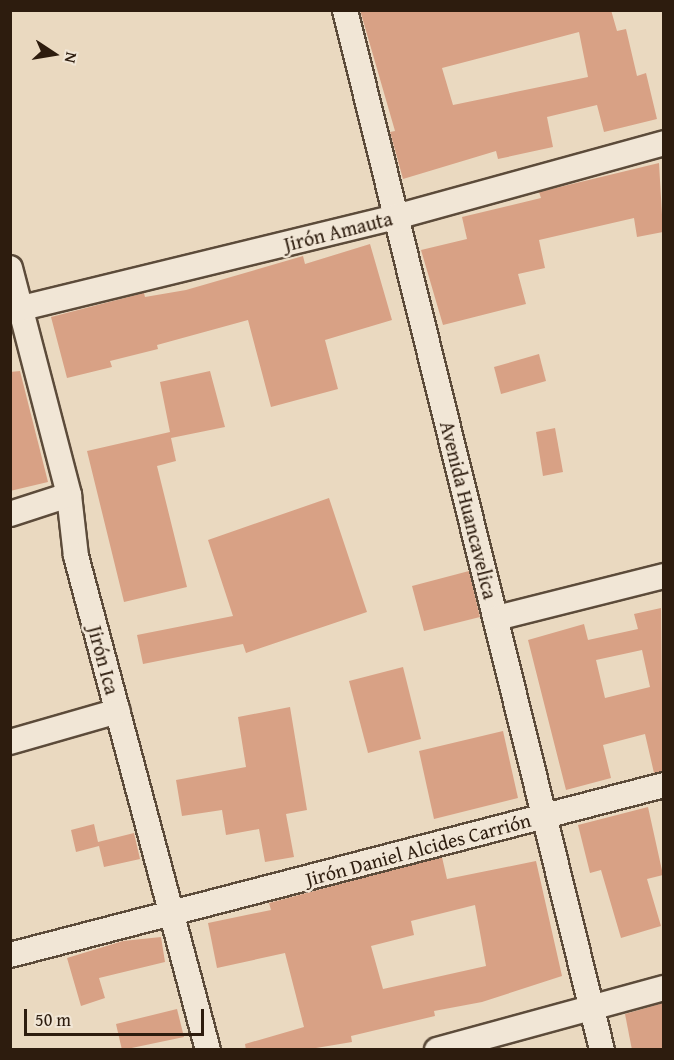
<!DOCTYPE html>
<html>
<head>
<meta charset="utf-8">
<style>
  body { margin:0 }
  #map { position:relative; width:674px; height:1060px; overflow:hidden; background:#ead9c0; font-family:"Gentium Book Plus",serif }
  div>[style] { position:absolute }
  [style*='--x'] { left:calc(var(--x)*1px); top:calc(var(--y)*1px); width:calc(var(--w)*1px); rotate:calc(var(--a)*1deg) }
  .building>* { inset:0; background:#d8a185 }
  .roads { filter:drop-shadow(2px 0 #5c4b3a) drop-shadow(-2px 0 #5c4b3a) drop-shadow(0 2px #5c4b3a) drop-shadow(0 -2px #5c4b3a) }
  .minor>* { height:24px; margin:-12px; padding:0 12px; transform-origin:12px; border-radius:12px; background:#f1e6d6 }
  span { translate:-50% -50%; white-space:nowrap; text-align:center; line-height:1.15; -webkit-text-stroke:5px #f1e6d6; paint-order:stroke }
  .street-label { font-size:20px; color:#2d1c0e }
  .frame { position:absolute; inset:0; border:12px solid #2d1c0e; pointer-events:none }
  .north { position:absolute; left:24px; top:24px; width:60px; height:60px; -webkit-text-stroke:4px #f1e6d6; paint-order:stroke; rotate:102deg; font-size:16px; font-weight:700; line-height:24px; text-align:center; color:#2d1c0e }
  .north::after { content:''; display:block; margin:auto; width:21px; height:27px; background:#2d1c0e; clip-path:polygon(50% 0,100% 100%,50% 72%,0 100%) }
  .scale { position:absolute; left:24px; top:1009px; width:180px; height:27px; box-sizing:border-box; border:3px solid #2d1c0e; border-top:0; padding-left:8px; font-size:18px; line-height:21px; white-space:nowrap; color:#2d1c0e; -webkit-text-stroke:4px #f1e6d6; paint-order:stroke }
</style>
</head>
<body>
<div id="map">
  <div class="building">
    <i style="clip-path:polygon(evenodd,360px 10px,611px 10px,617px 31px,626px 29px,637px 76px,646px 73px,657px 119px,604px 132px,597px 105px,547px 117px,553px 147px,498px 159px,496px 151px,403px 179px,390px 132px,395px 131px,360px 10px,579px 32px,588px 77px,453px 105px,442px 68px,579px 32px)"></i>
    <i style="clip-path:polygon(659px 163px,663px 232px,637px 237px,634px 218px,539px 240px,545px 268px,518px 274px,526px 304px,443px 325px,421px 250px,467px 239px,462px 217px,541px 198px,539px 192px)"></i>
    <i style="clip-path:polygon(370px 244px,392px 320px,325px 340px,338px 389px,271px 407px,248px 320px,157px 345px,158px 349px,110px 361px,112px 367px,67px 378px,51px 317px,144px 293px,145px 297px,186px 290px,303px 256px,305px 264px)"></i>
    <i style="clip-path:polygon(539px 354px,546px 381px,501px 394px,494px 367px)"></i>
    <i style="clip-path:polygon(20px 371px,48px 482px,10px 491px,10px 372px)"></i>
    <i style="clip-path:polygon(210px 371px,225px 427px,171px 438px,176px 461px,157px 466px,187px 587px,124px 602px,87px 451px,170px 432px,160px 382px)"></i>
    <i style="clip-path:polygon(555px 428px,563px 472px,543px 476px,536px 432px)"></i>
    <i style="clip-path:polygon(329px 498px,367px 612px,246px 653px,243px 644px,143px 664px,137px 635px,233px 616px,208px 540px)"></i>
    <i style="clip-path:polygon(469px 571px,480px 617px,424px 631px,412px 586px)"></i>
    <i style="clip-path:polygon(evenodd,661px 608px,663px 771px,654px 773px,645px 734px,603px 745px,611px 778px,566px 790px,528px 640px,584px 624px,588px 640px,638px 629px,634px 614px,661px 608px,642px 650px,650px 687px,605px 698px,596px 660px,642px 650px)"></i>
    <i style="clip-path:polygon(403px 667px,421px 739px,368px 753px,349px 681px)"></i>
    <i style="clip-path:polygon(290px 707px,307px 810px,286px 814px,294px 857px,265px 862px,259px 829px,226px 835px,222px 810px,182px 816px,176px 780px,246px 767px,238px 717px)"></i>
    <i style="clip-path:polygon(503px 731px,518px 798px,434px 819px,419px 751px)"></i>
    <i style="clip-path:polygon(648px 807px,663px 875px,647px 879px,661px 926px,621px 938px,601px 870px,590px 873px,578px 825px)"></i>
    <i style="clip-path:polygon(94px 824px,98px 842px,134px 833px,140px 859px,104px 867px,99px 846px,76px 852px,71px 830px)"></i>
    <i style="clip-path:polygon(evenodd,442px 857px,447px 879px,536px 861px,562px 976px,482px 1002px,434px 1011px,435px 1016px,351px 1036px,352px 1042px,304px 1050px,246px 1050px,245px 1044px,304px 1027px,285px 953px,217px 968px,208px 923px,271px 910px,269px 903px,442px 857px,475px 905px,486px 966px,383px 989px,371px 946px,414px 935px,411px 921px,475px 905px)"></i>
    <i style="clip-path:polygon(161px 937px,165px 962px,99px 978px,105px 998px,81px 1006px,67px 958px,123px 941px)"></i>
    <i style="clip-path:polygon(663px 1003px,663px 1050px,632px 1050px,625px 1014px)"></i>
    <i style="clip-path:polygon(177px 1009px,184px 1037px,122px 1050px,116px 1024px)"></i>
  </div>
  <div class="roads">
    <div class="minor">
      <i style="--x:345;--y:10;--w:1071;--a:76.12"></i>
      <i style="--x:10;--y:268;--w:235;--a:75.4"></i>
      <i style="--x:69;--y:495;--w:61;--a:83.5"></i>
      <i style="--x:76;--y:556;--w:511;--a:75.04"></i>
      <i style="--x:10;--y:311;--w:397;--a:-13.7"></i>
      <i style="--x:396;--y:217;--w:278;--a:-15.4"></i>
      <i style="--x:10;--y:514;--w:62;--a:-17.9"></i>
      <i style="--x:497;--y:618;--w:172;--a:-14.1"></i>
      <i style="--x:10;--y:742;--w:112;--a:-16"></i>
      <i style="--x:10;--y:955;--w:676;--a:-14.57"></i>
      <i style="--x:437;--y:1050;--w:235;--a:-15.3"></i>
    </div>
  </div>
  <div class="street-label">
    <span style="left:338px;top:231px;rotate:-14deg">Jirón Amauta</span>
    <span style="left:469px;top:510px;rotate:76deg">Avenida Huancavelica</span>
    <span style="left:104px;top:660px;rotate:75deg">Jirón Ica</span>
    <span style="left:418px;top:849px;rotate:-15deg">Jirón Daniel Alcides Carrión</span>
  </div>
  <div class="frame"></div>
  <div class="north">N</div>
  <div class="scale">50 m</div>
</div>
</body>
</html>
